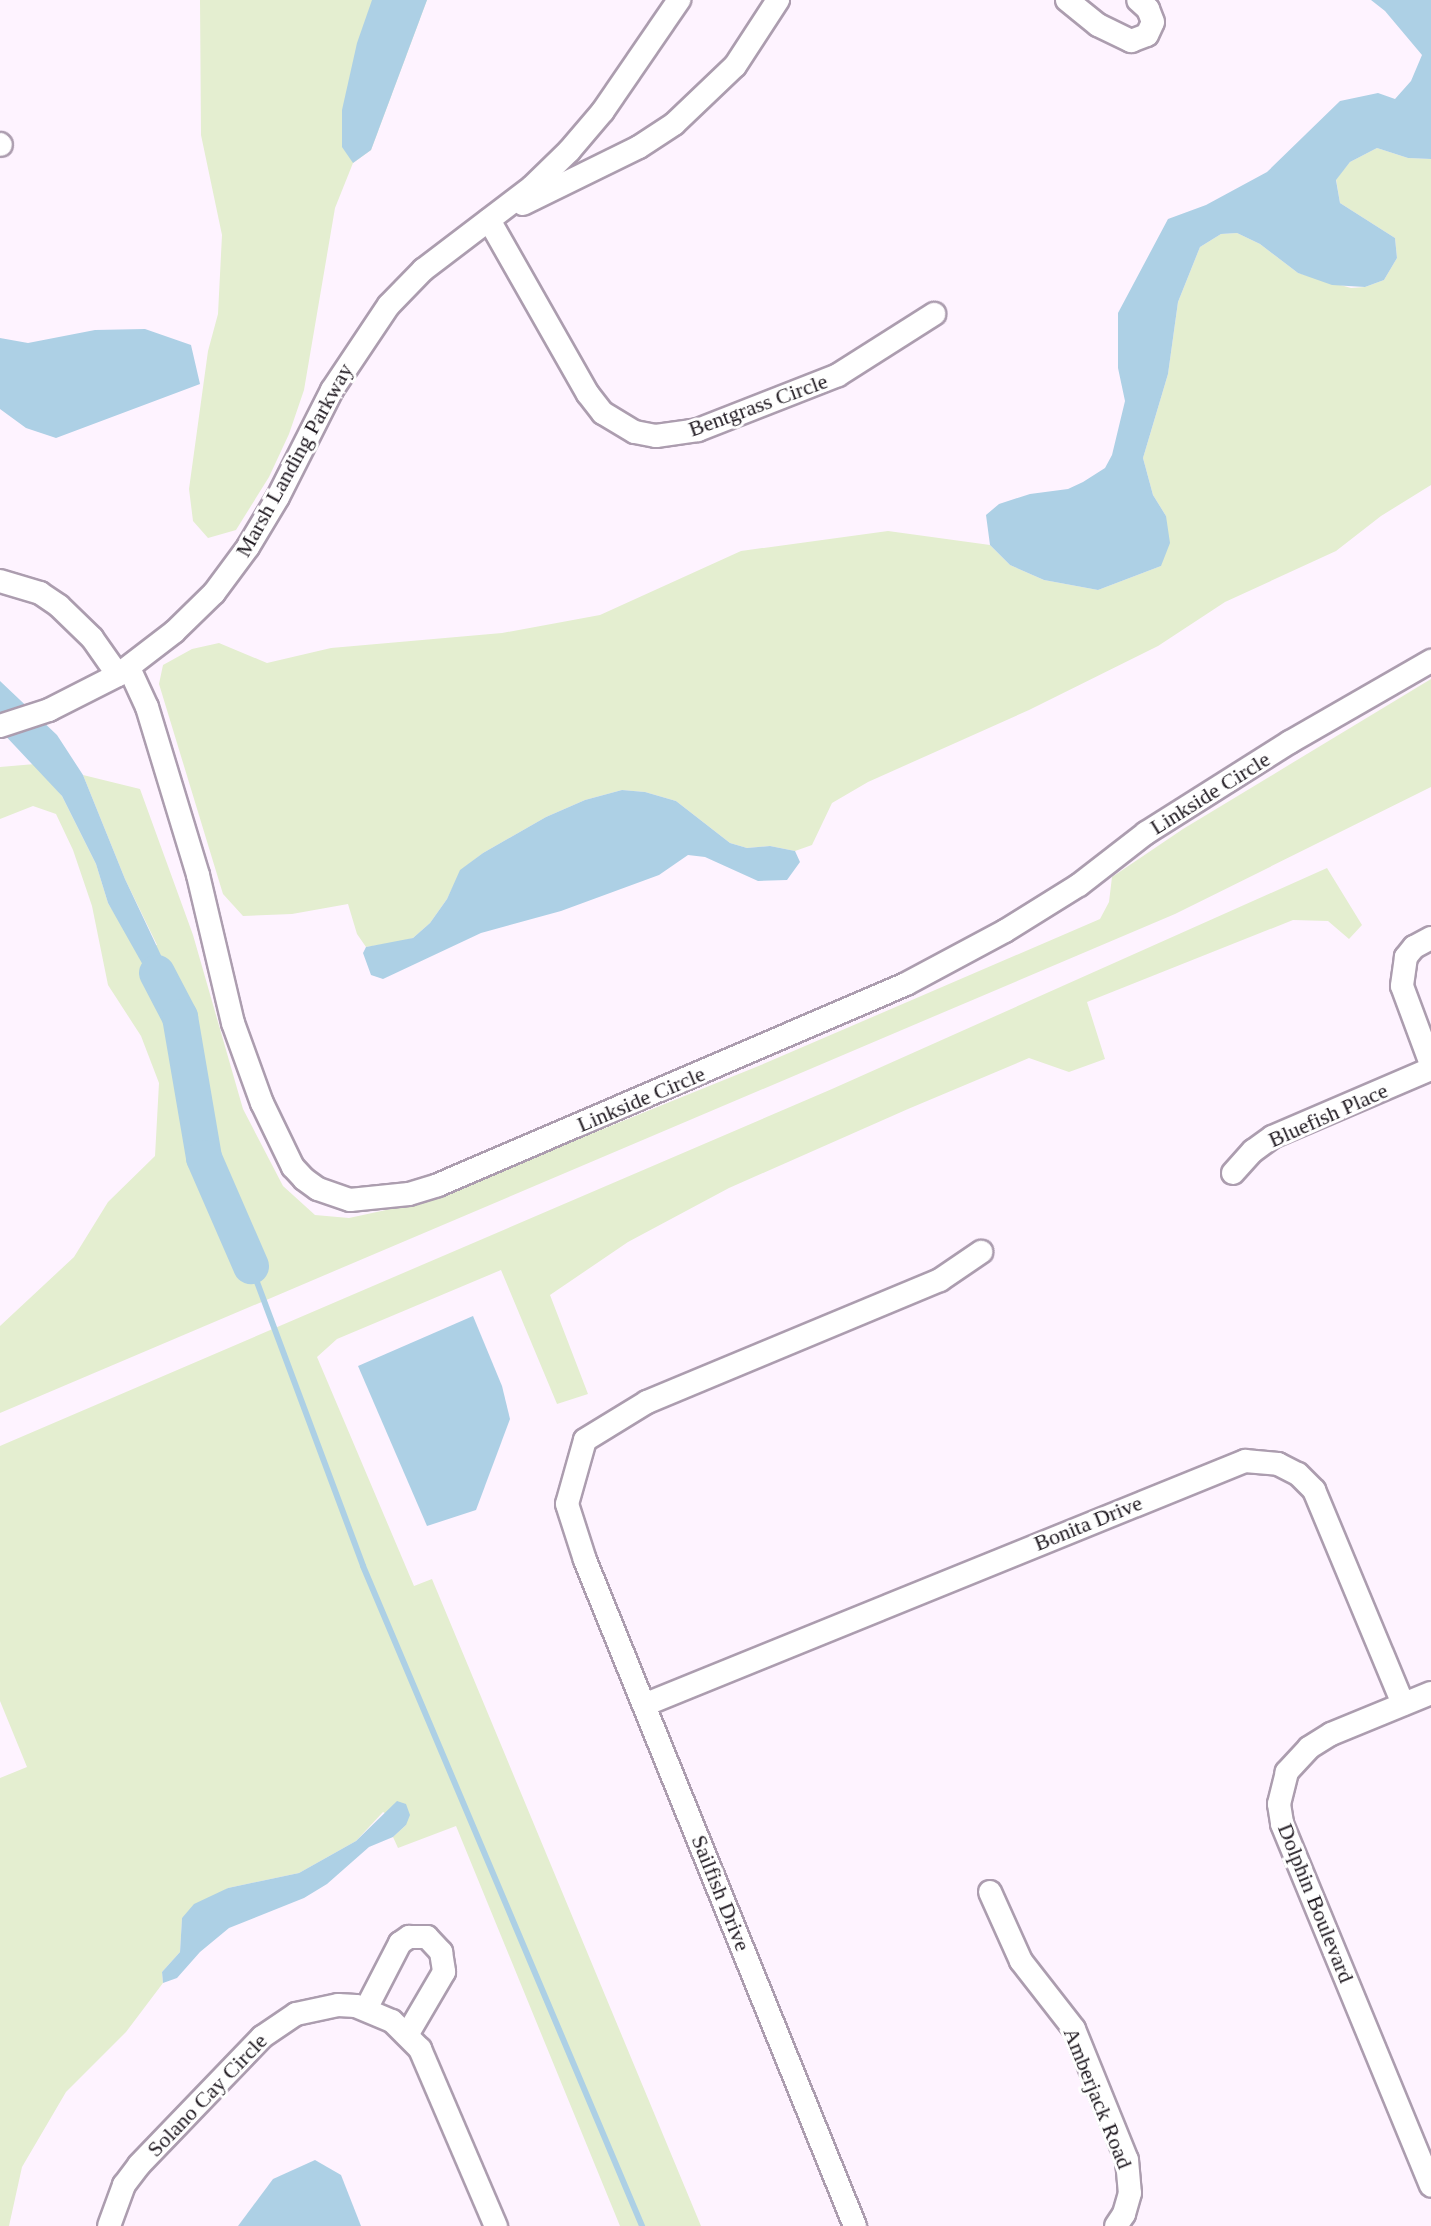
<!DOCTYPE html>
<html>
<head>
<meta charset="utf-8">
<style>
  body { margin:0 }
  #map { position:relative; width:1431px; height:2226px; overflow:hidden; background:#fef3ff; font-family:"Times New Roman",serif }
  div>[style] { position:absolute }
  [style*='--x'] { left:calc(var(--x)*1px); top:calc(var(--y)*1px); width:calc(var(--w)*1px); rotate:calc(var(--a)*1deg) }
  .green>* { inset:0; background:#e4eed0 }
  .water>* { inset:0; background:#add0e5 }
  .stream>* { height:6px; margin:-3px; padding:0 3px; transform-origin:3px; border-radius:3px; background:#add0e5 }
  .river>* { height:36px; margin:-18px; padding:0 18px; transform-origin:18px; border-radius:18px; background:#add0e5 }
  .roads { filter:drop-shadow(2px 0 #ac9daf) drop-shadow(-2px 0 #ac9daf) drop-shadow(0 2px #ac9daf) drop-shadow(0 -2px #ac9daf) }
  .street>* { height:22px; margin:-11px; padding:0 11px; transform-origin:11px; border-radius:11px; background:#fff }
  span { translate:-50% -50%; white-space:nowrap; text-align:center; line-height:1.15; -webkit-text-stroke:6px #fff; paint-order:stroke }
  .street-label { font-size:22px; color:#1f1920 }
</style>
</head>
<body>
<div id="map">
  <div class="green">
    <i style="clip-path:polygon(200px 0,427px 0,371px 150px,353px 163px,335px 208px,304px 390px,289px 434px,269px 477px,236px 530px,208px 538px,193px 521px,189px 489px,208px 351px,218px 314px,222px 235px,201px 135px)"></i>
    <i style="clip-path:polygon(1377px 148px,1408px 158px,1431px 159px,1431px 485px,1381px 516px,1336px 551px,1225px 602px,1158px 646px,1029px 710px,868px 782px,832px 803px,812px 845px,795px 851px,770px 846px,747px 848px,730px 843px,676px 801px,645px 792px,622px 790px,585px 800px,546px 817px,483px 853px,461px 870px,447px 899px,430px 923px,413px 938px,398px 942px,366px 947px,357px 934px,348px 904px,292px 914px,243px 916px,223px 894px,159px 684px,163px 665px,192px 649px,219px 643px,267px 663px,331px 648px,502px 633px,600px 615px,741px 551px,888px 531px,990px 545px,1010px 565px,1044px 580px,1098px 590px,1161px 566px,1166px 516px,1153px 495px,1143px 458px,1168px 374px,1178px 302px,1200px 247px,1221px 234px,1237px 233px,1260px 244px,1298px 273px,1351px 288px,1365px 287px,1384px 280px,1397px 258px,1395px 238px,1340px 203px,1336px 179px,1350px 162px)"></i>
    <i style="clip-path:polygon(1431px 679px,1431px 787px,1175px 914px,0 1413px,0 1326px,74px 1257px,108px 1202px,155px 1156px,159px 1083px,141px 1036px,108px 985px,92px 906px,73px 850px,56px 814px,33px 806px,0 819px,0 767px,35px 764px,62px 796px,96px 864px,108px 903px,133px 944px,157px 945px,125px 879px,83px 775px,140px 789px,193px 935px,243px 1109px,283px 1186px,315px 1215px,349px 1218px,423px 1202px,761px 1065px,1100px 919px,1109px 902px,1112px 877px,1183px 829px)"></i>
    <i style="clip-path:polygon(1327px 868px,1362px 925px,1349px 939px,1328px 921px,1293px 920px,1087px 1002px,1105px 1059px,1069px 1072px,1029px 1058px,908px 1109px,729px 1188px,628px 1242px,550px 1295px,588px 1394px,557px 1404px,501px 1270px,337px 1339px,317px 1357px,414px 1586px,432px 1579px,701px 2226px,620px 2226px,456px 1826px,398px 1848px,393px 1837px,406px 1825px,383px 1812px,356px 1841px,299px 1873px,228px 1888px,182px 1918px,180px 1952px,162px 1972px,163px 1983px,126px 2032px,66px 2092px,22px 2167px,9px 2226px,0 2226px,0 1778px,27px 1767px,0 1701px,0 1446px,832px 1089px)"></i>
  </div>
  <div class="water">
    <i style="clip-path:polygon(372px 0,427px 0,371px 150px,353px 163px,342px 147px,342px 110px,357px 43px)"></i>
    <i style="clip-path:polygon(1371px 0,1431px 0,1431px 159px,1408px 158px,1377px 148px,1350px 162px,1336px 180px,1340px 203px,1395px 238px,1397px 258px,1384px 280px,1365px 287px,1332px 285px,1298px 273px,1260px 244px,1237px 233px,1221px 234px,1200px 247px,1178px 302px,1168px 374px,1143px 458px,1153px 495px,1166px 516px,1170px 543px,1161px 566px,1098px 590px,1044px 580px,1010px 565px,990px 545px,986px 515px,999px 504px,1030px 494px,1068px 489px,1083px 482px,1105px 468px,1112px 455px,1125px 401px,1118px 368px,1118px 313px,1168px 219px,1206px 205px,1267px 172px,1340px 101px,1378px 93px,1395px 99px,1411px 81px,1422px 55px,1385px 11px)"></i>
    <i style="clip-path:polygon(145px 329px,191px 345px,200px 384px,56px 438px,26px 428px,0 409px,0 338px,28px 343px,95px 330px)"></i>
    <i style="clip-path:polygon(0 681px,57px 735px,83px 775px,125px 879px,184px 1004px,180px 1017px,170px 1013px,108px 903px,96px 864px,62px 796px,0 730px)"></i>
    <i style="clip-path:polygon(622px 790px,645px 792px,676px 801px,730px 843px,747px 848px,770px 846px,795px 851px,800px 862px,787px 880px,758px 881px,705px 857px,688px 855px,659px 875px,561px 911px,481px 933px,383px 979px,371px 975px,363px 953px,366px 947px,413px 938px,430px 923px,447px 899px,460px 870px,483px 853px,546px 817px,585px 800px)"></i>
    <i style="clip-path:polygon(473px 1316px,502px 1386px,510px 1419px,476px 1510px,427px 1526px,358px 1366px)"></i>
    <i style="clip-path:polygon(397px 1801px,406px 1804px,410px 1815px,406px 1825px,393px 1837px,369px 1847px,327px 1884px,304px 1898px,229px 1928px,200px 1952px,177px 1978px,163px 1983px,162px 1972px,180px 1952px,182px 1918px,194px 1904px,228px 1888px,299px 1873px,356px 1841px)"></i>
    <i style="clip-path:polygon(315px 2160px,341px 2175px,361px 2226px,238px 2226px,273px 2179px)"></i>
  </div>
  <div class="stream">
    <i style="--x:251;--y:1266;--w:320;--a:69.5"></i>
    <i style="--x:363;--y:1566;--w:717;--a:67.08"></i>
  </div>
  <div class="river">
    <i style="--x:157;--y:973;--w:50;--a:62.4"></i>
    <i style="--x:180;--y:1017;--w:143;--a:80.3"></i>
    <i style="--x:204;--y:1158;--w:118;--a:66.5"></i>
  </div>
  <div class="roads">
    <div class="street">
      <i style="--x:1067;--y:0;--w:40;--a:39"></i>
      <i style="--x:1098;--y:25;--w:37;--a:26"></i>
      <i style="--x:1131;--y:41;--w:17;--a:-21"></i>
      <i style="--x:1147;--y:35;--w:14;--a:-65"></i>
      <i style="--x:1153;--y:22;--w:14;--a:-111"></i>
      <i style="--x:1148;--y:9;--w:13;--a:-138"></i>
      <i style="--x:0;--y:144;--w:1;--a:45"></i>
      <i style="--x:523;--y:204;--w:129;--a:-26.2"></i>
      <i style="--x:639;--y:147;--w:42;--a:-33.3"></i>
      <i style="--x:674;--y:124;--w:84;--a:-43.6"></i>
      <i style="--x:735;--y:66;--w:79;--a:-56.9"></i>
      <i style="--x:489;--y:220;--w:200;--a:60.4"></i>
      <i style="--x:588;--y:394;--w:24;--a:52"></i>
      <i style="--x:603;--y:413;--w:37;--a:31"></i>
      <i style="--x:635;--y:432;--w:21;--a:11"></i>
      <i style="--x:656;--y:436;--w:42;--a:-8.1"></i>
      <i style="--x:698;--y:430;--w:150;--a:-21.4"></i>
      <i style="--x:838;--y:375;--w:114;--a:-32.4"></i>
      <i style="--x:0;--y:581;--w:42;--a:16.7"></i>
      <i style="--x:40;--y:593;--w:23;--a:34"></i>
      <i style="--x:59;--y:606;--w:46;--a:44.1"></i>
      <i style="--x:92;--y:638;--w:45;--a:54.9"></i>
      <i style="--x:129;--y:668;--w:43;--a:65.2"></i>
      <i style="--x:147;--y:707;--w:176;--a:73.1"></i>
      <i style="--x:198;--y:875;--w:152;--a:76.7"></i>
      <i style="--x:233;--y:1023;--w:85;--a:70.1"></i>
      <i style="--x:262;--y:1103;--w:71;--a:64.2"></i>
      <i style="--x:293;--y:1167;--w:16;--a:47"></i>
      <i style="--x:304;--y:1179;--w:17;--a:36"></i>
      <i style="--x:318;--y:1189;--w:34;--a:19"></i>
      <i style="--x:350;--y:1200;--w:59;--a:-5.8"></i>
      <i style="--x:409;--y:1194;--w:30;--a:-17"></i>
      <i style="--x:438;--y:1185;--w:509;--a:-23.24"></i>
      <i style="--x:906;--y:984;--w:112;--a:-28.2"></i>
      <i style="--x:1005;--y:931;--w:87;--a:-31.9"></i>
      <i style="--x:1079;--y:885;--w:85;--a:-37.8"></i>
      <i style="--x:1146;--y:833;--w:170;--a:-32.3"></i>
      <i style="--x:1290;--y:742;--w:163;--a:-29.9"></i>
      <i style="--x:0;--y:726;--w:52;--a:-18.1"></i>
      <i style="--x:49;--y:710;--w:77;--a:-26.9"></i>
      <i style="--x:118;--y:675;--w:71;--a:-37.5"></i>
      <i style="--x:174;--y:632;--w:56;--a:-44.3"></i>
      <i style="--x:214;--y:593;--w:57;--a:-53.5"></i>
      <i style="--x:248;--y:547;--w:58;--a:-59"></i>
      <i style="--x:278;--y:497;--w:120;--a:-63.2"></i>
      <i style="--x:332;--y:390;--w:102;--a:-56.2"></i>
      <i style="--x:389;--y:305;--w:49;--a:-45.8"></i>
      <i style="--x:423;--y:270;--w:137;--a:-37.3"></i>
      <i style="--x:532;--y:187;--w:52;--a:-44.2"></i>
      <i style="--x:569;--y:151;--w:52;--a:-49.6"></i>
      <i style="--x:603;--y:111;--w:135;--a:-55.6"></i>
      <i style="--x:1431;--y:938;--w:19;--a:152"></i>
      <i style="--x:1414;--y:947;--w:13;--a:129"></i>
      <i style="--x:1406;--y:957;--w:29;--a:98"></i>
      <i style="--x:1402;--y:986;--w:83;--a:69.6"></i>
      <i style="--x:1233;--y:1173;--w:30;--a:-48"></i>
      <i style="--x:1253;--y:1151;--w:24;--a:-36"></i>
      <i style="--x:1272;--y:1137;--w:173;--a:-23.2"></i>
      <i style="--x:1431;--y:1693;--w:108;--a:157.7"></i>
      <i style="--x:1331;--y:1734;--w:26;--a:148"></i>
      <i style="--x:1309;--y:1748;--w:33;--a:133"></i>
      <i style="--x:1287;--y:1772;--w:33;--a:104"></i>
      <i style="--x:1279;--y:1804;--w:20;--a:81"></i>
      <i style="--x:1282;--y:1824;--w:391;--a:67.6"></i>
      <i style="--x:644;--y:1705;--w:649;--a:-22.1"></i>
      <i style="--x:1245;--y:1461;--w:33;--a:5"></i>
      <i style="--x:1278;--y:1464;--w:22;--a:27"></i>
      <i style="--x:1298;--y:1474;--w:23;--a:45"></i>
      <i style="--x:1314;--y:1490;--w:232;--a:67.4"></i>
      <i style="--x:990;--y:1892;--w:76;--a:65.8"></i>
      <i style="--x:1021;--y:1961;--w:86;--a:52.1"></i>
      <i style="--x:1074;--y:2029;--w:141;--a:68"></i>
      <i style="--x:1127;--y:2160;--w:33;--a:85"></i>
      <i style="--x:1130;--y:2193;--w:22;--a:106"></i>
      <i style="--x:1124;--y:2214;--w:14;--a:124"></i>
      <i style="--x:366;--y:2009;--w:74;--a:-62.7"></i>
      <i style="--x:400;--y:1943;--w:11;--a:-34"></i>
      <i style="--x:409;--y:1937;--w:18;--a:0"></i>
      <i style="--x:427;--y:1937;--w:21;--a:47"></i>
      <i style="--x:441;--y:1952;--w:20;--a:81"></i>
      <i style="--x:444;--y:1972;--w:73;--a:120.4"></i>
      <i style="--x:109;--y:2226;--w:44;--a:-69.9"></i>
      <i style="--x:124;--y:2185;--w:25;--a:-53"></i>
      <i style="--x:139;--y:2165;--w:178;--a:-46.1"></i>
      <i style="--x:262;--y:2037;--w:41;--a:-34.1"></i>
      <i style="--x:296;--y:2014;--w:43;--a:-12.1"></i>
      <i style="--x:338;--y:2005;--w:18;--a:3"></i>
      <i style="--x:356;--y:2006;--w:39;--a:23"></i>
      <i style="--x:392;--y:2021;--w:40;--a:45"></i>
      <i style="--x:420;--y:2049;--w:193;--a:66.8"></i>
      <i style="--x:855;--y:2226;--w:719;--a:-112.07"></i>
      <i style="--x:585;--y:1560;--w:59;--a:-107.8"></i>
      <i style="--x:567;--y:1504;--w:66;--a:-74.3"></i>
      <i style="--x:585;--y:1440;--w:73;--a:-31.5"></i>
      <i style="--x:647;--y:1402;--w:317;--a:-22.6"></i>
      <i style="--x:940;--y:1280;--w:50;--a:-34.3"></i>
    </div>
  </div>
  <div class="street-label">
    <span style="left:758px;top:405px;rotate:-20deg">Bentgrass Circle</span>
    <span style="left:294px;top:460px;rotate:-61deg">Marsh Landing Parkway</span>
    <span style="left:1210px;top:793px;rotate:-32deg">Linkside Circle</span>
    <span style="left:641px;top:1099px;rotate:-23deg">Linkside Circle</span>
    <span style="left:1328px;top:1115px;rotate:-24deg">Bluefish Place</span>
    <span style="left:1088px;top:1523px;rotate:-22deg">Bonita Drive</span>
    <span style="left:721px;top:1893px;rotate:68deg">Sailfish Drive</span>
    <span style="left:1316px;top:1903px;rotate:68deg">Dolphin Boulevard</span>
    <span style="left:207px;top:2095px;rotate:-46deg">Solano Cay Circle</span>
    <span style="left:1098px;top:2098px;rotate:68deg">Amberjack Road</span>
  </div>
</div>
</body>
</html>
